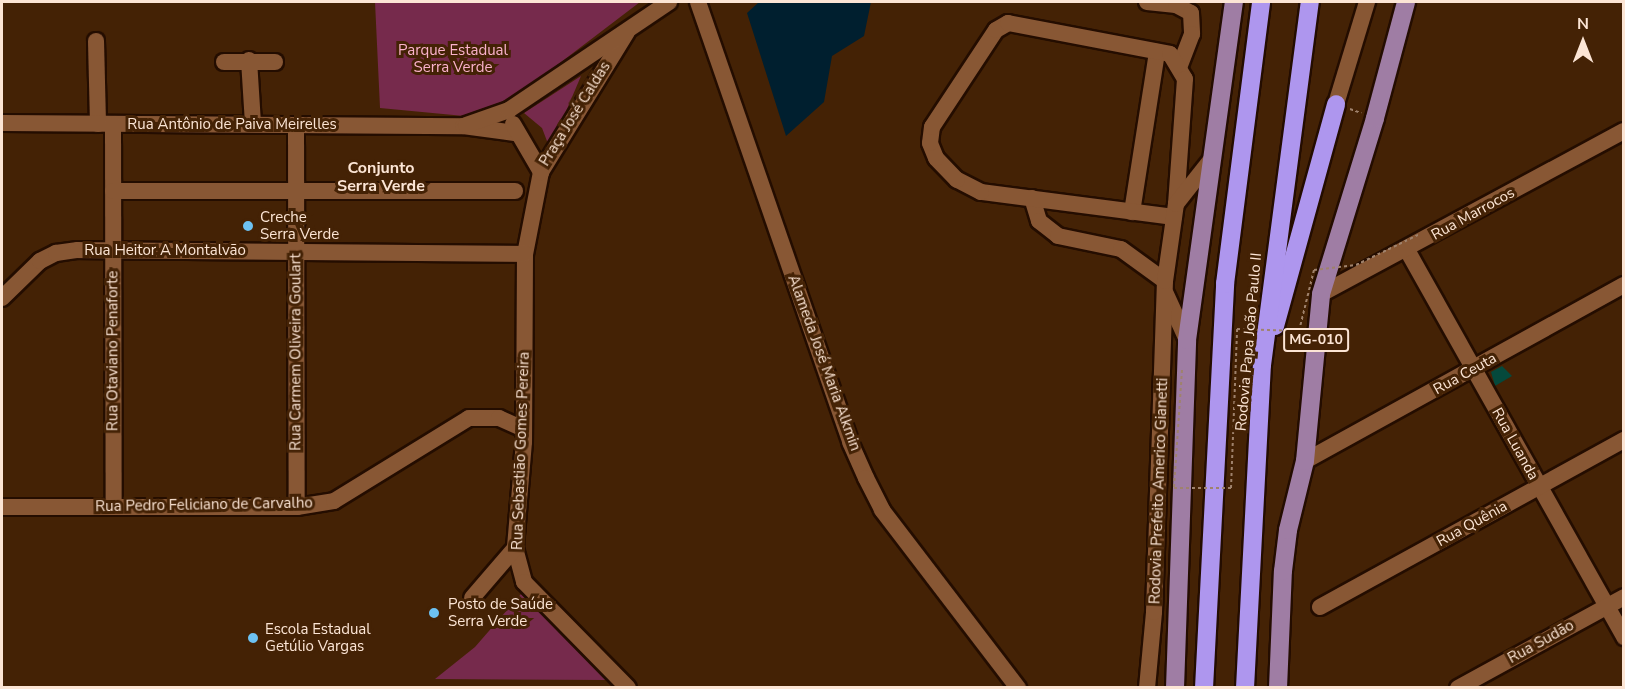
<!DOCTYPE html>
<html>
<head>
<meta charset="utf-8">
<style>
  body { margin:0 }
  #map { position:relative; width:1625px; height:689px; overflow:hidden; background:#442205; font-family:"Nunito Sans",sans-serif }
  div>[style] { position:absolute }
  [style*='--x'] { left:calc(var(--x)*1px); top:calc(var(--y)*1px); width:calc(var(--w)*1px); rotate:calc(var(--a)*1deg) }
  .green>* { inset:0; background:#762a4c }
  .water>* { inset:0; background:#001f2f }
  .building>* { inset:0; background:#05493c }
  .path>* { height:2px; margin-top:-1px; transform-origin:0; background:repeating-linear-gradient(90deg,#9f826c 0 3px,transparent 0 6px) }
  .roads { filter:drop-shadow(2px 0 #240d00) drop-shadow(-2px 0 #240d00) drop-shadow(0 2px #240d00) drop-shadow(0 -2px #240d00) }
  .minor>* { height:16px; margin:-8px; padding:0 8px; transform-origin:8px; border-radius:8px; background:#885734 }
  .major>* { height:18px; margin:-9px; padding:0 9px; transform-origin:9px; border-radius:9px; background:#9f7da4 }
  .highway>* { height:18px; margin:-9px; padding:0 9px; transform-origin:9px; border-radius:9px; background:#ae96ee }
  .path-bridge>* { height:2px; margin-top:-1px; transform-origin:0; background:repeating-linear-gradient(90deg,#9f826c 0 3px,transparent 0 6px) }
  .dots>* { width:16px; height:16px; translate:-50% -50%; box-sizing:border-box; border:3px solid #442205; border-radius:50% }
  span { translate:-50% -50%; white-space:nowrap; text-align:center; line-height:1.15; -webkit-text-stroke:6px #442205; paint-order:stroke }
  .shield-label span { padding:2px 4px; background:#442205; border:2px solid; border-radius:4px; -webkit-text-stroke-width:0 }
  .shield-label { font-size:14px; color:#fce5d5; font-weight:700 }
  .park-label { font-size:15px; color:#fab2cc }
  .street-label { font-size:15px; color:#fce5d5 }
  .poi-label { font-size:15px; color:#fce5d5 }
  .left { translate:0 -50%; text-align:left }
  .neighbourhood-label { font-size:16px; color:#fce5d5; font-weight:700 }
  .frame { position:absolute; inset:0; border:3px solid #fce5d5; pointer-events:none }
  .north { position:absolute; left:1553px; top:12px; width:60px; height:60px; -webkit-text-stroke:4px #442205; paint-order:stroke; rotate:0deg; font-size:16px; font-weight:700; line-height:24px; text-align:center; color:#fce5d5 }
  .north::after { content:''; display:block; margin:auto; width:21px; height:27px; background:#fce5d5; clip-path:polygon(50% 0,100% 100%,50% 72%,0 100%) }
</style>
</head>
<body>
<div id="map">
  <div class="green">
    <i style="clip-path:polygon(2px 2px,640px 2px,510px 101px,464px 116px,380px 108px,375px 2px)"></i>
    <i style="clip-path:polygon(581px 76px,550px 149px,542px 128px,524px 113px)"></i>
    <i style="clip-path:polygon(521px 594px,608px 680px,435px 679px,475px 647px)"></i>
  </div>
  <div class="water">
    <i style="clip-path:polygon(759px 2px,871px 2px,864px 36px,832px 56px,824px 102px,786px 136px,747px 13px)"></i>
  </div>
  <div class="building">
    <i style="clip-path:polygon(1502px 366px,1512px 376px,1495px 386px,1491px 372px)"></i>
  </div>
  <div class="path">
    <i style="--x:1350;--y:109;--w:12;--a:20"></i>
  </div>
  <div class="roads">
    <div class="minor">
      <i style="--x:698;--y:2;--w:466;--a:70.9"></i>
      <i style="--x:850;--y:442;--w:39;--a:66"></i>
      <i style="--x:866;--y:478;--w:36;--a:63"></i>
      <i style="--x:882;--y:510;--w:224;--a:52.6"></i>
      <i style="--x:1147;--y:2;--w:29;--a:6"></i>
      <i style="--x:1176;--y:5;--w:17;--a:28"></i>
      <i style="--x:1191;--y:13;--w:21;--a:87"></i>
      <i style="--x:1192;--y:34;--w:34;--a:111"></i>
      <i style="--x:627;--y:32;--w:164;--a:121.6"></i>
      <i style="--x:541;--y:172;--w:84;--a:101"></i>
      <i style="--x:525;--y:254;--w:188;--a:90.3"></i>
      <i style="--x:524;--y:442;--w:106;--a:94.9"></i>
      <i style="--x:515;--y:548;--w:35;--a:75"></i>
      <i style="--x:524;--y:582;--w:148;--a:45.5"></i>
      <i style="--x:96;--y:41;--w:83;--a:88.6"></i>
      <i style="--x:249;--y:60;--w:64;--a:86.4"></i>
      <i style="--x:224;--y:62;--w:51;--a:0"></i>
      <i style="--x:1336;--y:104;--w:107;--a:-73.1"></i>
      <i style="--x:2;--y:123;--w:461;--a:0.4"></i>
      <i style="--x:463;--y:126;--w:52;--a:7.7"></i>
      <i style="--x:113;--y:124;--w:383;--a:89.9"></i>
      <i style="--x:513;--y:124;--w:56;--a:59.7"></i>
      <i style="--x:296;--y:125;--w:382;--a:89.9"></i>
      <i style="--x:466;--y:125;--w:46;--a:-19.2"></i>
      <i style="--x:509;--y:110;--w:193;--a:-34"></i>
      <i style="--x:113;--y:191;--w:402;--a:0"></i>
      <i style="--x:1032;--y:198;--w:24;--a:73"></i>
      <i style="--x:1039;--y:221;--w:24;--a:38"></i>
      <i style="--x:1058;--y:236;--w:64;--a:11.7"></i>
      <i style="--x:1121;--y:249;--w:54;--a:36"></i>
      <i style="--x:1132;--y:212;--w:162;--a:-81.1"></i>
      <i style="--x:1174;--y:217;--w:195;--a:-172.6"></i>
      <i style="--x:981;--y:192;--w:27;--a:-153"></i>
      <i style="--x:957;--y:180;--w:30;--a:-134"></i>
      <i style="--x:936;--y:158;--w:16;--a:-112"></i>
      <i style="--x:930;--y:143;--w:16;--a:-83"></i>
      <i style="--x:932;--y:127;--w:116;--a:-56.6"></i>
      <i style="--x:996;--y:30;--w:14;--a:-30"></i>
      <i style="--x:1008;--y:23;--w:165;--a:10.8"></i>
      <i style="--x:1170;--y:54;--w:29;--a:59"></i>
      <i style="--x:1185;--y:79;--w:125;--a:94.1"></i>
      <i style="--x:1407;--y:250;--w:444;--a:60.7"></i>
      <i style="--x:1166;--y:294;--w:51;--a:65.5"></i>
      <i style="--x:1321;--y:294;--w:344;--a:-28.3"></i>
      <i style="--x:2;--y:298;--w:53;--a:-44.2"></i>
      <i style="--x:40;--y:261;--w:18;--a:-27"></i>
      <i style="--x:56;--y:253;--w:22;--a:-8"></i>
      <i style="--x:78;--y:250;--w:447;--a:0.5"></i>
      <i style="--x:1305;--y:461;--w:364;--a:-28.9"></i>
      <i style="--x:2;--y:507;--w:295;--a:0"></i>
      <i style="--x:297;--y:507;--w:37;--a:-9"></i>
      <i style="--x:334;--y:501;--w:158;--a:-31.6"></i>
      <i style="--x:469;--y:418;--w:30;--a:0"></i>
      <i style="--x:499;--y:418;--w:27;--a:24"></i>
      <i style="--x:472;--y:598;--w:66;--a:-49.3"></i>
      <i style="--x:1320;--y:607;--w:347;--a:-28.8"></i>
      <i style="--x:1147;--y:688;--w:76;--a:-84.7"></i>
      <i style="--x:1154;--y:612;--w:331;--a:-88.1"></i>
      <i style="--x:1165;--y:281;--w:78;--a:-81.9"></i>
      <i style="--x:1176;--y:204;--w:55;--a:-51.7"></i>
      <i style="--x:1458;--y:688;--w:189;--a:-28.7"></i>
    </div>
    <div class="major">
      <i style="--x:1175;--y:688;--w:348;--a:-88"></i>
      <i style="--x:1187;--y:340;--w:341;--a:-82.1"></i>
      <i style="--x:1278;--y:688;--w:117;--a:-87.6"></i>
      <i style="--x:1283;--y:571;--w:41;--a:-83"></i>
      <i style="--x:1288;--y:530;--w:71;--a:-76.2"></i>
      <i style="--x:1305;--y:461;--w:168;--a:-84.5"></i>
      <i style="--x:1321;--y:294;--w:184;--a:-72.9"></i>
      <i style="--x:1375;--y:118;--w:120;--a:-75"></i>
    </div>
    <div class="highway">
      <i style="--x:1275;--y:326;--w:230;--a:-74.6"></i>
      <i style="--x:1204;--y:688;--w:405;--a:-87"></i>
      <i style="--x:1225;--y:284;--w:284;--a:-82.7"></i>
      <i style="--x:1245;--y:688;--w:323;--a:-87"></i>
      <i style="--x:1262;--y:365;--w:366;--a:-82.5"></i>
    </div>
  </div>
  <div class="path-bridge">
    <i style="--x:1182;--y:370;--w:118;--a:93.9"></i>
    <i style="--x:1174;--y:488;--w:57;--a:0"></i>
    <i style="--x:1231;--y:488;--w:159;--a:-87.8"></i>
    <i style="--x:1237;--y:329;--w:62;--a:1.8"></i>
    <i style="--x:1299;--y:331;--w:63;--a:-76.2"></i>
    <i style="--x:1314;--y:270;--w:42;--a:-6.8"></i>
    <i style="--x:1356;--y:265;--w:69;--a:-25.8"></i>
  </div>
  <div class="dots">
    <i style="left:248px;top:226px;background:#6dc2f3"></i>
    <i style="left:434px;top:613px;background:#6dc2f3"></i>
    <i style="left:253px;top:638px;background:#6dc2f3"></i>
  </div>
  <div class="shield-label">
    <span style="left:1316px;top:340px">MG-010</span>
  </div>
  <div class="park-label">
    <span style="left:453px;top:59px">Parque Estadual<br>Serra Verde</span>
  </div>
  <div class="street-label">
    <span style="left:575px;top:114px;rotate:-58deg">Praça José Caldas</span>
    <span style="left:232px;top:125px">Rua Antônio de Paiva Meirelles</span>
    <span style="left:1473px;top:214px;rotate:-29deg">Rua Marrocos</span>
    <span style="left:165px;top:251px">Rua Heitor A Montalvão</span>
    <span style="left:1249px;top:342px;rotate:-85deg">Rodovia Papa João Paulo II</span>
    <span style="left:113px;top:351px;rotate:-90deg">Rua Otaviano Penaforte</span>
    <span style="left:296px;top:352px;rotate:-90deg">Rua Carmem Oliveira Goulart</span>
    <span style="left:824px;top:363px;rotate:70deg">Alameda José Maria Alkmin</span>
    <span style="left:1465px;top:374px;rotate:-29deg">Rua Ceuta</span>
    <span style="left:1515px;top:444px;rotate:61deg">Rua Luanda</span>
    <span style="left:521px;top:451px;rotate:-88deg">Rua Sebastião Gomes Pereira</span>
    <span style="left:1159px;top:491px;rotate:-88deg">Rodovia Prefeito Americo Gianetti</span>
    <span style="left:204px;top:505px;rotate:-1deg">Rua Pedro Feliciano de Carvalho</span>
    <span style="left:1472px;top:524px;rotate:-29deg">Rua Quênia</span>
    <span style="left:1541px;top:642px;rotate:-29deg">Rua Sudão</span>
  </div>
  <div class="poi-label">
    <span class="left" style="left:260px;top:226px">Creche<br>Serra Verde</span>
    <span class="left" style="left:448px;top:613px">Posto de Saúde<br>Serra Verde</span>
    <span class="left" style="left:265px;top:638px">Escola Estadual<br>Getúlio Vargas</span>
  </div>
  <div class="neighbourhood-label">
    <span style="left:381px;top:177px">Conjunto<br>Serra Verde</span>
  </div>
  <div class="frame"></div>
  <div class="north">N</div>
</div>
</body>
</html>
